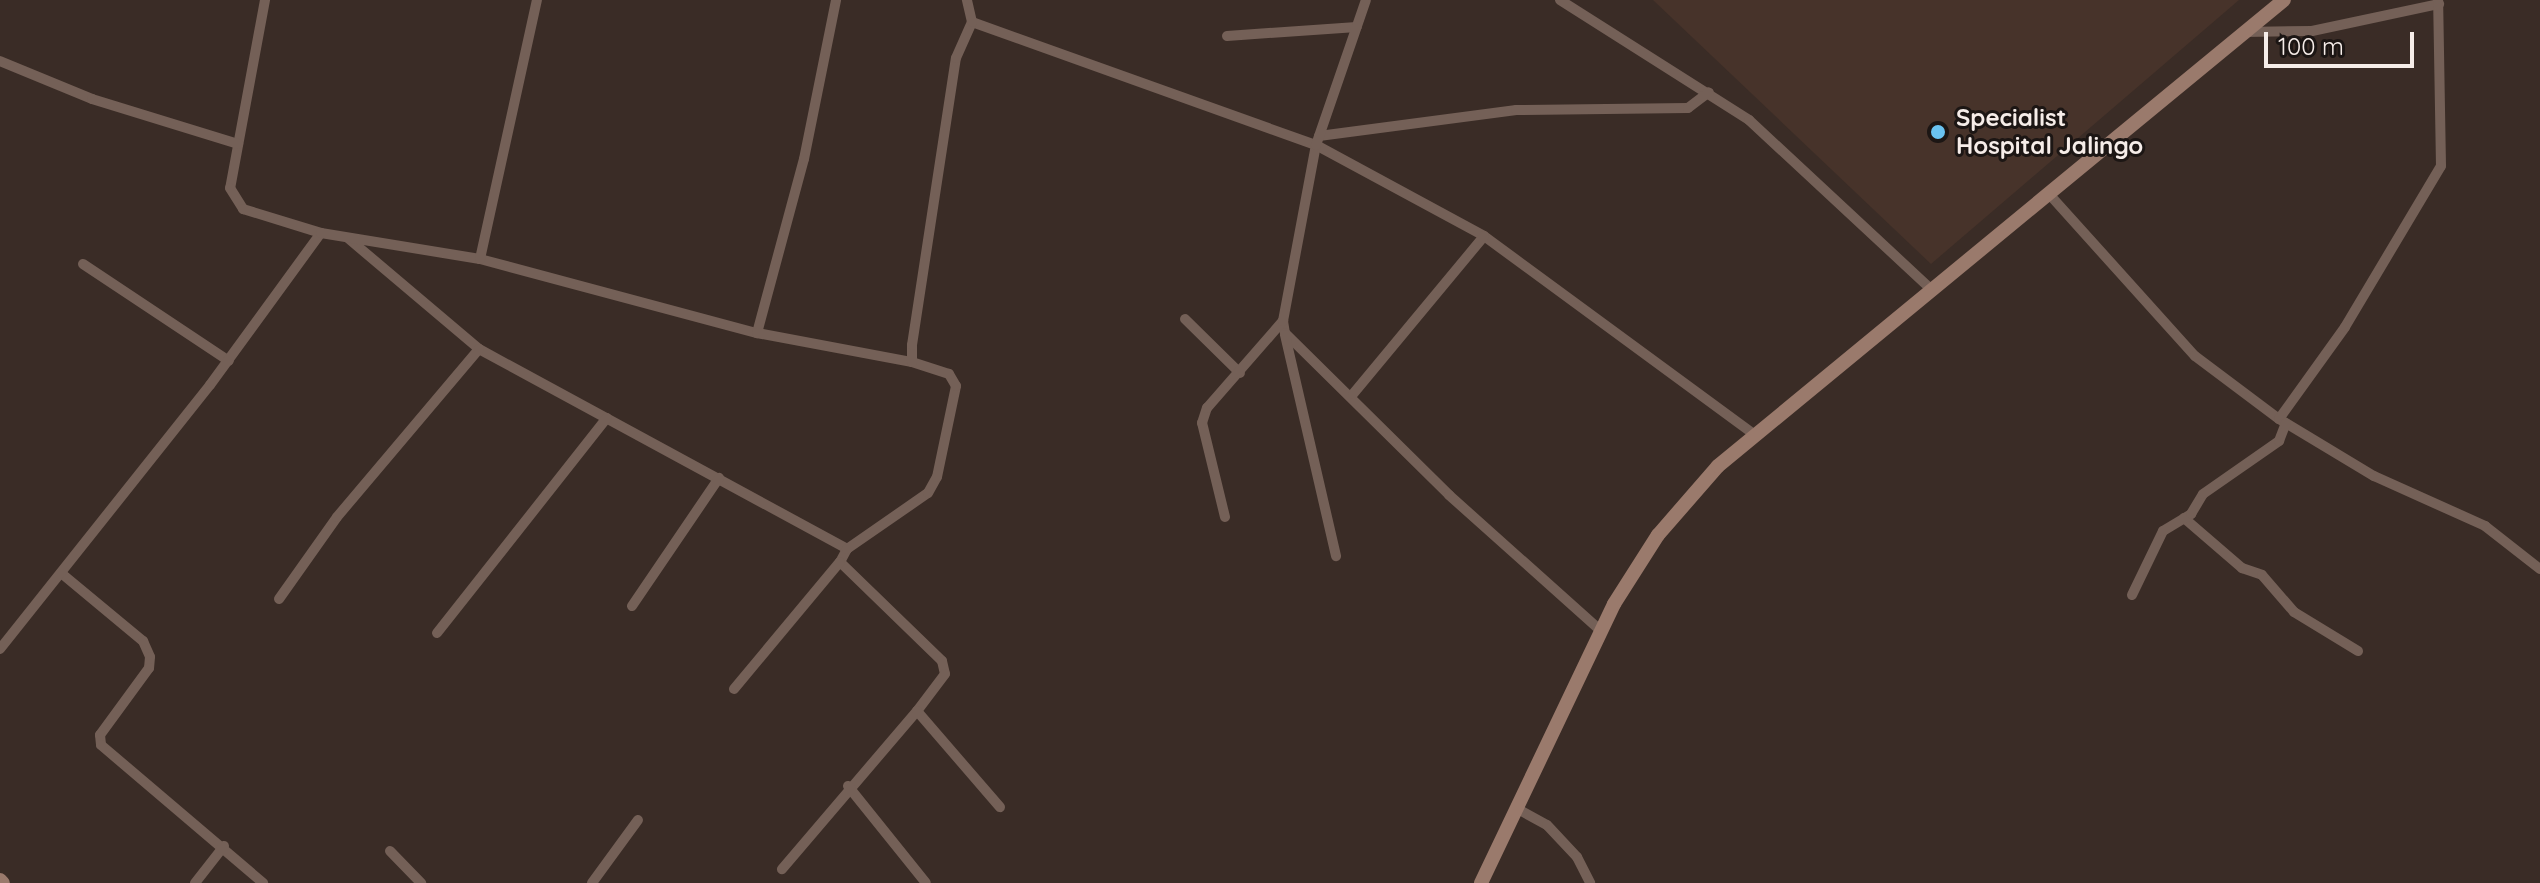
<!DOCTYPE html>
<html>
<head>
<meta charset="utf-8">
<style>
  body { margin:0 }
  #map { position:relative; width:2540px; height:883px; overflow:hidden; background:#3a2c26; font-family:Quicksand,sans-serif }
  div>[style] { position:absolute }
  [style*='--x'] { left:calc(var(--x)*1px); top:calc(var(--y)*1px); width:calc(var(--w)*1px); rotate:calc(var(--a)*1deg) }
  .built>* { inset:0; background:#47332a }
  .street>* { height:10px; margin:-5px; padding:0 5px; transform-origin:5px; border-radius:5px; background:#746057 }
  .secondary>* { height:14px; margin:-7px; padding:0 7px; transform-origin:7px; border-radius:7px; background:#9a7a6c }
  .dots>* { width:22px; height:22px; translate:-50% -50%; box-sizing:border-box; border:4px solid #1c1614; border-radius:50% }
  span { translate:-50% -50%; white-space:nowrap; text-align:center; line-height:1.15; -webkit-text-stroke:6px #1c1614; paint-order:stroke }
  .poi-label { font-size:24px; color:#f6ede9; font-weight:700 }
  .left { translate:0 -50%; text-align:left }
  .scale { position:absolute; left:2264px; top:32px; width:150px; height:36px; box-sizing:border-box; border:4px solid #f6ede9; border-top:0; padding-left:10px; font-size:24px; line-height:28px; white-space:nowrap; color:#f6ede9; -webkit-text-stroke:6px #1c1614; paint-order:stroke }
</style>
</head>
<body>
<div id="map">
  <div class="built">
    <i style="clip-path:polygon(1653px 0,2239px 0,1931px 264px)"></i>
  </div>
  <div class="street">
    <i style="--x:265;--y:0;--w:191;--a:100.5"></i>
    <i style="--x:230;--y:188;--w:25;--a:58"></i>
    <i style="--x:243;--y:209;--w:82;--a:17.1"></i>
    <i style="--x:1560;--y:0;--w:224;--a:32.4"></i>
    <i style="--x:1749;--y:120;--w:248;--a:42.9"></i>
    <i style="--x:972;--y:22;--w:365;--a:19.7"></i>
    <i style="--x:1316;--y:145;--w:191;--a:28.4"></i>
    <i style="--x:1484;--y:236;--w:335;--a:36.3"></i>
    <i style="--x:2245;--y:32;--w:67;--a:-0.9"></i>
    <i style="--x:2312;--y:31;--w:130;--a:-12"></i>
    <i style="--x:1227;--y:36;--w:130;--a:-4"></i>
    <i style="--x:0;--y:61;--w:100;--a:22.4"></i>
    <i style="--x:92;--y:99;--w:153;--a:17.1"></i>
    <i style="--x:1319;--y:136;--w:199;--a:-7.5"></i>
    <i style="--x:1516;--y:110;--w:172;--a:-0.7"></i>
    <i style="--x:1688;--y:108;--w:26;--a:-37"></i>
    <i style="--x:2049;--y:194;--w:218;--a:48"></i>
    <i style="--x:2195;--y:356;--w:105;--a:36.9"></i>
    <i style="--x:2279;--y:419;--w:111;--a:31"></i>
    <i style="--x:2374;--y:476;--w:122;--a:24.2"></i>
    <i style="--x:2485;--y:526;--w:70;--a:38"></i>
    <i style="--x:349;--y:239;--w:170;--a:40.2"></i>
    <i style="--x:479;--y:349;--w:419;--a:28.5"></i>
    <i style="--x:847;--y:549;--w:15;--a:118"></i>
    <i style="--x:840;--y:562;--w:142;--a:44.1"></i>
    <i style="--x:942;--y:661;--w:13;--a:77"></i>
    <i style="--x:945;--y:674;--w:46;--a:127.1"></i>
    <i style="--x:917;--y:711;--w:208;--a:130.5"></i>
    <i style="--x:480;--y:259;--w:287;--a:15"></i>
    <i style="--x:757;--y:333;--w:180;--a:-74.9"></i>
    <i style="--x:804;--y:159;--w:162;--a:-78.6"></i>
    <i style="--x:83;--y:264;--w:175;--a:33.6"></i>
    <i style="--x:1185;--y:319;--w:77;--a:44.5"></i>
    <i style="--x:1283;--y:321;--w:12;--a:81"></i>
    <i style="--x:1285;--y:333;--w:231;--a:44.6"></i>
    <i style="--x:1449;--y:495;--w:204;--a:41.8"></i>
    <i style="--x:757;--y:333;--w:158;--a:10.6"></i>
    <i style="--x:1285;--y:335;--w:227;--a:77"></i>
    <i style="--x:1353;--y:394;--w:205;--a:-50.3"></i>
    <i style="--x:2279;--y:419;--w:113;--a:-54.3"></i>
    <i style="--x:2345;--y:327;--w:187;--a:-59.2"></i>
    <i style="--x:2441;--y:166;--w:166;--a:-91"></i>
    <i style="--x:1225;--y:517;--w:97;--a:-103.7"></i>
    <i style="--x:1202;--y:423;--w:16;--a:-72"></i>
    <i style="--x:1207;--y:408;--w:116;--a:-48.9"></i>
    <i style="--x:1283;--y:321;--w:179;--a:-79.4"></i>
    <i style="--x:1316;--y:145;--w:153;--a:-71"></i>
    <i style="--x:2184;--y:518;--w:77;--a:40.8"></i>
    <i style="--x:2242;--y:568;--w:21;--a:19"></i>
    <i style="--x:2262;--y:575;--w:49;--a:49.1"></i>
    <i style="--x:2294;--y:612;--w:75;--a:31.4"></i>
    <i style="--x:847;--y:549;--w:98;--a:-34.7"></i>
    <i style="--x:928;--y:493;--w:18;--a:-61"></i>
    <i style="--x:937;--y:477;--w:93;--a:-78.2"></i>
    <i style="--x:956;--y:386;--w:14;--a:-120"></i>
    <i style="--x:949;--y:374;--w:39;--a:-162"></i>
    <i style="--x:912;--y:362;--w:17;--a:-90"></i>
    <i style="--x:912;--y:345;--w:290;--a:-81.3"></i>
    <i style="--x:956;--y:58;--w:39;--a:-66"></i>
    <i style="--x:972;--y:22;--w:23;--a:-103"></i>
    <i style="--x:61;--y:573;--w:107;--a:39.7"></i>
    <i style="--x:143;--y:641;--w:17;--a:66"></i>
    <i style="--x:150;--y:657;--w:11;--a:95"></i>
    <i style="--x:149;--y:668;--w:83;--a:126.2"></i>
    <i style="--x:100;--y:735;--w:10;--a:84"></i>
    <i style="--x:101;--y:745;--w:213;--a:40.4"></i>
    <i style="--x:2132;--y:595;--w:71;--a:-64.2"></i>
    <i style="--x:2163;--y:531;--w:33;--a:-31"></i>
    <i style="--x:2191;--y:514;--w:23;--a:-59"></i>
    <i style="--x:2203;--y:494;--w:93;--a:-34.9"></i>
    <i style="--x:2279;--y:441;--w:19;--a:-69"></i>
    <i style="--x:279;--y:599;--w:100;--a:-54.7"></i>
    <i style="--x:337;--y:517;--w:220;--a:-49.8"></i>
    <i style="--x:632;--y:606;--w:155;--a:-55.8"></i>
    <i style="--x:437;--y:633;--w:274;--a:-51.7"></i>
    <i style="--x:0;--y:649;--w:337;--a:-51.5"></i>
    <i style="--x:210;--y:385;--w:188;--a:-53.9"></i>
    <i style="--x:321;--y:233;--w:161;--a:9.3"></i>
    <i style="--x:480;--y:259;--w:265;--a:-77.6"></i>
    <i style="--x:734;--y:689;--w:165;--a:-50.2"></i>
    <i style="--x:917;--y:711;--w:127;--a:49.2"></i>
    <i style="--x:848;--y:786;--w:124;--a:51.2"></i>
    <i style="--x:1516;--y:808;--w:35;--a:29"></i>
    <i style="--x:1547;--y:825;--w:44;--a:46.8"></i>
    <i style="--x:1577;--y:857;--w:29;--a:63"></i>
    <i style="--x:390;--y:851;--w:45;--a:45.9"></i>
    <i style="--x:195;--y:883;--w:47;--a:-51.9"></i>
    <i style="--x:592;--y:883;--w:78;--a:-53.9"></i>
  </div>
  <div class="secondary">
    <i style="--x:0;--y:880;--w:4;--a:45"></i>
    <i style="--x:1481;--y:883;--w:309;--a:-64.5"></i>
    <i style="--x:1614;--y:604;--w:82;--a:-57.5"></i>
    <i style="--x:1658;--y:535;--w:91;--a:-49"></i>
    <i style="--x:1718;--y:466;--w:733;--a:-39.47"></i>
  </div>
  <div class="dots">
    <i style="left:1938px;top:132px;background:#6ac3f1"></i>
  </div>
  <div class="poi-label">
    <span class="left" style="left:1956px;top:132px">Specialist<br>Hospital Jalingo</span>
  </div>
  <div class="scale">100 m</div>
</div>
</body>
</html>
